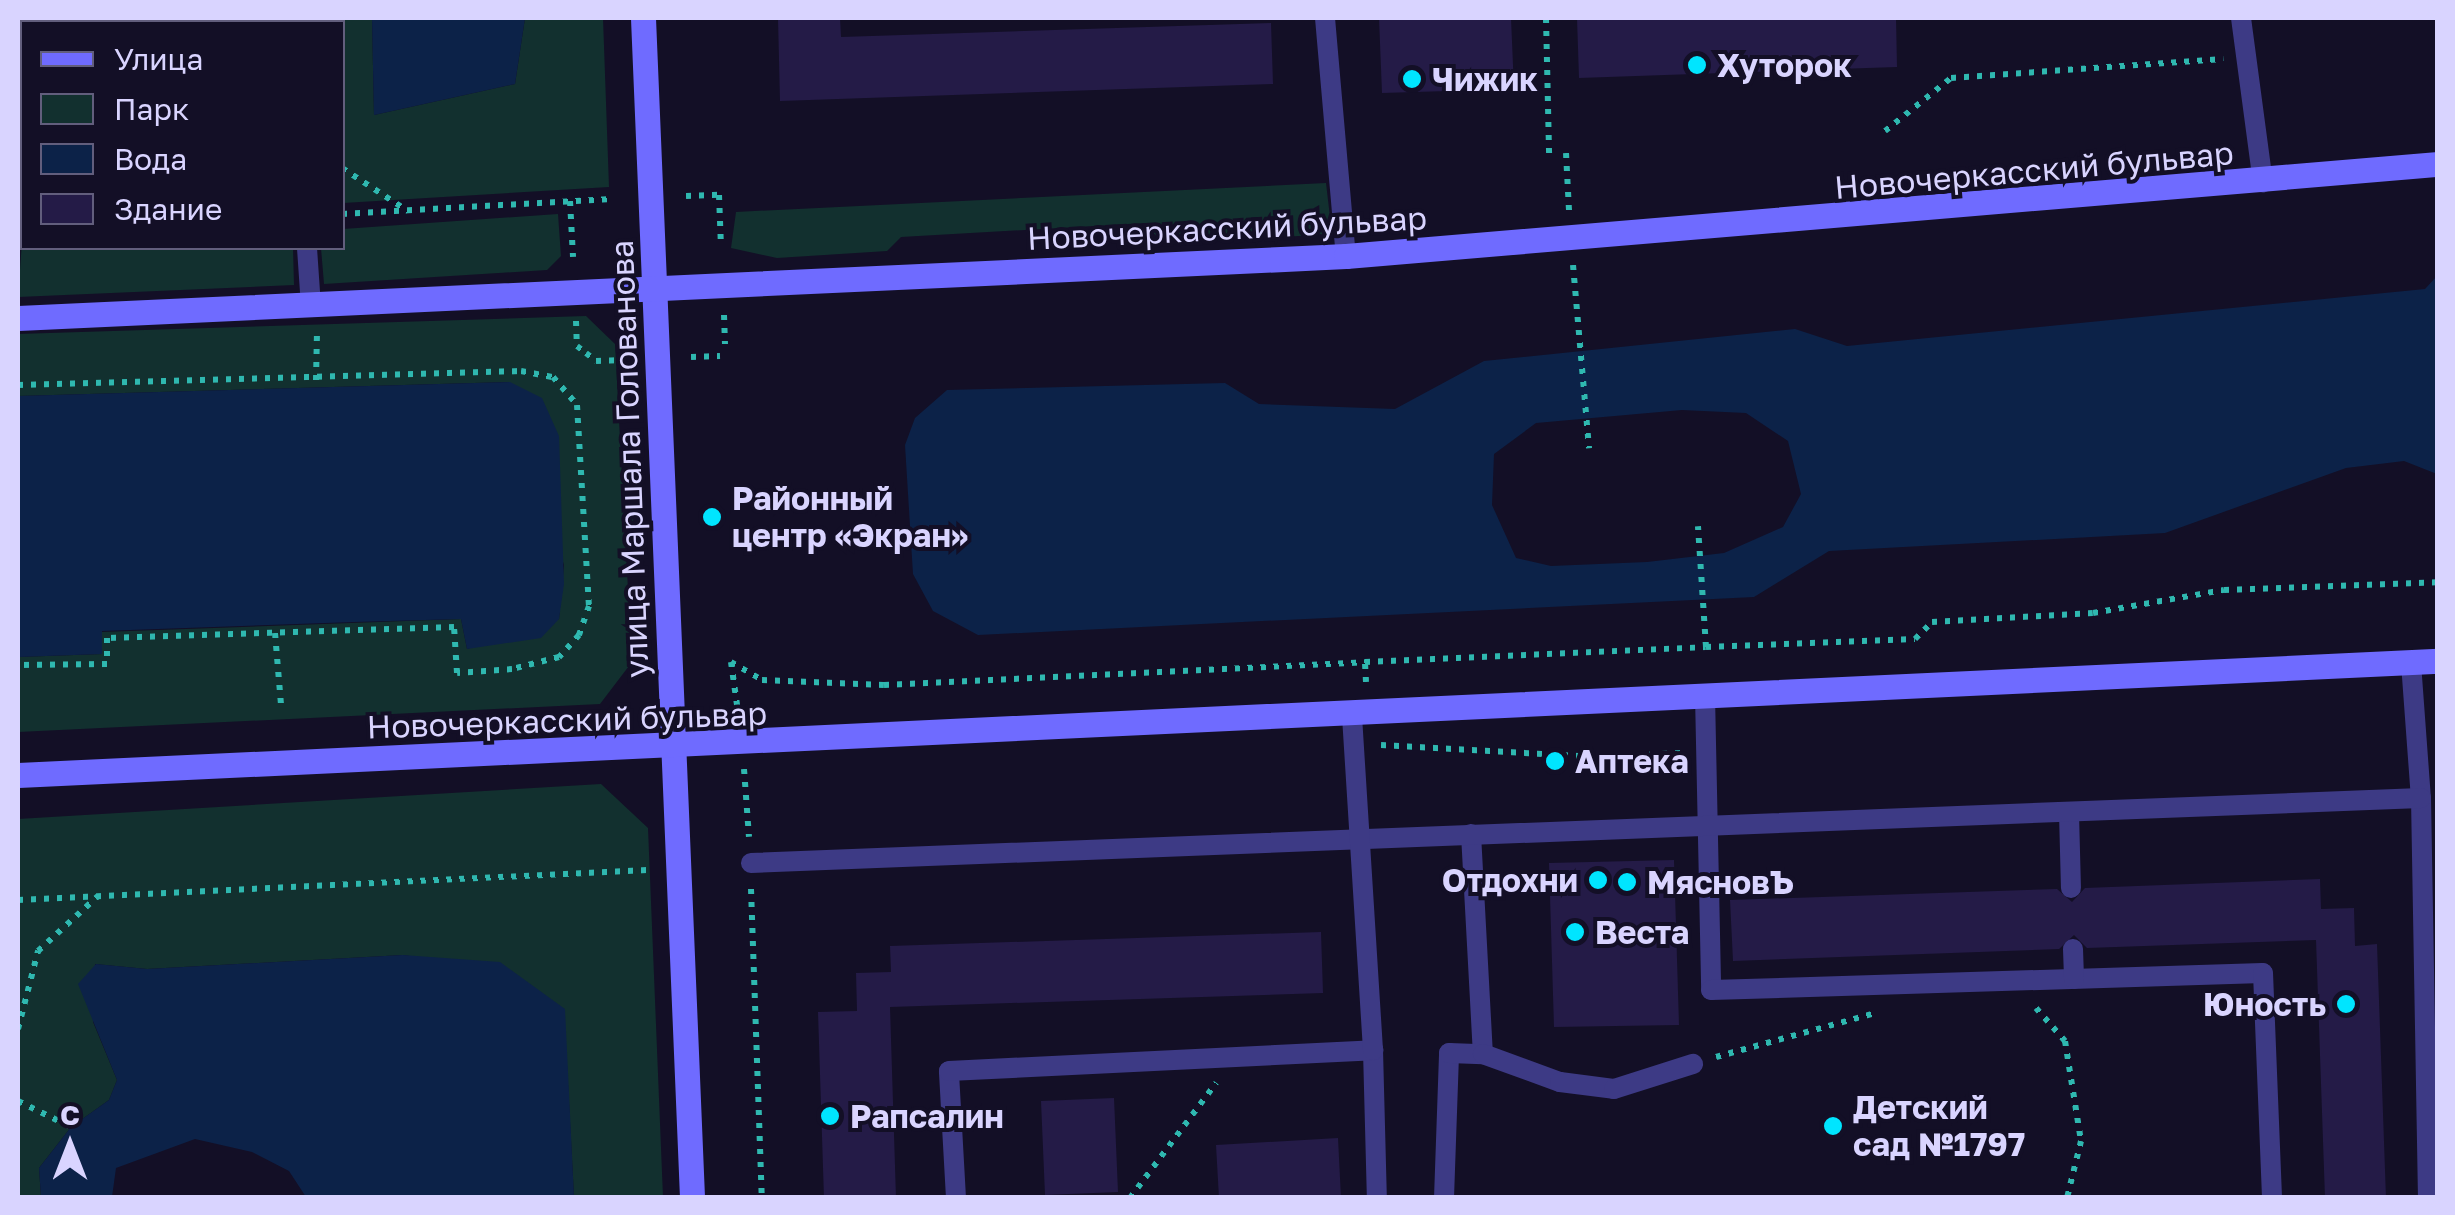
<!DOCTYPE html>
<html>
<head>
<meta charset="utf-8">
<style>
  body { margin:0 }
  #map { position:relative; width:2455px; height:1215px; overflow:hidden; background:#130f26; font-family:"Golos Text",sans-serif }
  div>[style] { position:absolute }
  [style*='--x'] { left:calc(var(--x)*1px); top:calc(var(--y)*1px); width:calc(var(--w)*1px); rotate:calc(var(--a)*1deg) }
  .green>* { inset:0; background:#12302f }
  .water>* { inset:0; background:#0c2248 }
  .building>* { inset:0; background:#241b47 }
  .path>* { height:6px; margin-top:-3px; transform-origin:0; background:repeating-linear-gradient(90deg,#2fb8b0 0 5px,transparent 0 13px) }
  .lane>* { height:20px; margin:-10px; padding:0 10px; transform-origin:10px; border-radius:10px; background:#3d3a85 }
  .secondary>* { height:25px; margin:-12.5px; padding:0 12.5px; transform-origin:12.5px; border-radius:12.5px; background:#6f6bff }
  .dots>* { width:28px; height:28px; translate:-50% -50%; box-sizing:border-box; border:5px solid #130f26; border-radius:50% }
  span { translate:-50% -50%; white-space:nowrap; text-align:center; line-height:1.15; -webkit-text-stroke:8px #130f26; paint-order:stroke }
  .poi-label { font-size:32px; color:#d9d4ff; font-weight:700 }
  .left { translate:0 -50%; text-align:left }
  .right { translate:-100% -50%; text-align:right }
  .street-label { font-size:32px; color:#d9d4ff }
  .frame { position:absolute; inset:0; border:20px solid #d9d4ff; pointer-events:none }
  .legend { position:absolute; left:20px; top:20px; width:325px; height:230px; box-sizing:border-box; background:#130f26; border:2px solid #625e7d; margin:0; padding:12px 18px; list-style:none; font-size:30px; color:#d9d4ff }
  .legend li { display:flex; align-items:center; gap:20px; height:50px }
  .legend b { width:50px; border:2px solid #625e7d }
  .north { position:absolute; left:20px; top:1095px; width:100px; height:100px; -webkit-text-stroke:8px #130f26; paint-order:stroke; rotate:0deg; font-size:28px; font-weight:700; line-height:40px; text-align:center; color:#d9d4ff }
  .north::after { content:''; display:block; margin:auto; width:35px; height:45px; background:#d9d4ff; clip-path:polygon(50% 0,100% 100%,50% 72%,0 100%) }
</style>
</head>
<body>
<div id="map">
  <div class="green">
    <i style="clip-path:polygon(310px 18px,372px 18px,374px 115px,515px 84px,525px 18px,603px 18px,609px 187px,343px 203px,342px 22px)"></i>
    <i style="clip-path:polygon(1326px 183px,1332px 234px,1163px 244px,1145px 223px,901px 237px,887px 251px,777px 258px,731px 248px,736px 212px)"></i>
    <i style="clip-path:polygon(558px 214px,561px 256px,547px 270px,324px 284px,321px 248px,342px 248px,343px 229px)"></i>
    <i style="clip-path:polygon(22px 242px,22px 248px,293px 248px,294px 285px,18px 297px)"></i>
    <i style="clip-path:polygon(586px 316px,615px 344px,622px 477px,631px 483px,634px 518px,625px 535px,632px 662px,600px 704px,18px 732px,18px 657px,102px 654px,101px 632px,461px 619px,467px 649px,559px 619px,564px 565px,509px 382px,18px 396px,18px 334px)"></i>
    <i style="clip-path:polygon(601px 784px,648px 828px,663px 1197px,574px 1197px,564px 1009px,438px 960px,403px 955px,147px 969px,95px 964px,93px 1022px,117px 1080px,109px 1100px,71px 1127px,39px 1168px,41px 1197px,18px 1198px,18px 819px)"></i>
  </div>
  <div class="water">
    <i style="clip-path:polygon(372px 18px,525px 18px,515px 84px,374px 115px)"></i>
    <i style="clip-path:polygon(evenodd,2437px 276px,2437px 474px,2404px 461px,2346px 468px,2165px 533px,1829px 551px,1754px 597px,978px 635px,933px 611px,913px 574px,905px 445px,915px 418px,947px 390px,1225px 383px,1259px 404px,1395px 409px,1484px 361px,1795px 329px,1847px 346px,2425px 289px,2437px 276px,1682px 410px,1746px 413px,1788px 441px,1801px 494px,1783px 527px,1724px 553px,1647px 562px,1551px 566px,1516px 558px,1492px 505px,1494px 454px,1536px 423px,1682px 410px)"></i>
    <i style="clip-path:polygon(510px 382px,542px 398px,559px 436px,564px 584px,559px 619px,541px 638px,467px 649px,461px 619px,354px 622px,102px 631px,102px 654px,18px 657px,18px 396px)"></i>
    <i style="clip-path:polygon(403px 955px,500px 962px,565px 1009px,574px 1197px,306px 1197px,289px 1171px,252px 1152px,195px 1139px,116px 1168px,112px 1197px,41px 1197px,39px 1168px,71px 1127px,109px 1100px,117px 1080px,78px 984px,96px 964px,147px 969px)"></i>
  </div>
  <div class="building">
    <i style="clip-path:polygon(778px 18px,840px 18px,841px 37px,1271px 23px,1273px 84px,780px 101px)"></i>
    <i style="clip-path:polygon(1379px 18px,1511px 18px,1514px 89px,1382px 93px)"></i>
    <i style="clip-path:polygon(1577px 18px,1896px 18px,1897px 67px,1579px 78px)"></i>
    <i style="clip-path:polygon(1674px 860px,1679px 1025px,1554px 1027px,1549px 863px)"></i>
    <i style="clip-path:polygon(2320px 879px,2321px 909px,2354px 908px,2355px 946px,2377px 944px,2386px 1198px,2325px 1198px,2316px 940px,2087px 948px,2074px 935px,2059px 949px,1733px 961px,1730px 900px,2057px 889px,2072px 902px,2085px 888px)"></i>
    <i style="clip-path:polygon(1321px 932px,1323px 993px,890px 1007px,896px 1198px,824px 1198px,818px 1012px,857px 1011px,856px 973px,891px 972px,890px 946px)"></i>
    <i style="clip-path:polygon(1114px 1098px,1118px 1192px,1045px 1195px,1041px 1101px)"></i>
    <i style="clip-path:polygon(1338px 1138px,1341px 1198px,1219px 1198px,1216px 1145px)"></i>
  </div>
  <div class="path">
    <i style="--x:1546;--y:18;--w:135;--a:88.7"></i>
    <i style="--x:1885;--y:131;--w:85;--a:-38.8"></i>
    <i style="--x:1951;--y:78;--w:273;--a:-4"></i>
    <i style="--x:1566;--y:153;--w:58;--a:87"></i>
    <i style="--x:342;--y:168;--w:79;--a:33.1"></i>
    <i style="--x:686;--y:196;--w:33;--a:-2"></i>
    <i style="--x:719;--y:195;--w:51;--a:87.8"></i>
    <i style="--x:570;--y:201;--w:56;--a:86.9"></i>
    <i style="--x:342;--y:214;--w:270;--a:-3.2"></i>
    <i style="--x:18;--y:227;--w:4;--a:-14"></i>
    <i style="--x:1573;--y:265;--w:184;--a:85"></i>
    <i style="--x:724;--y:315;--w:29;--a:88"></i>
    <i style="--x:576;--y:321;--w:25;--a:88"></i>
    <i style="--x:577;--y:346;--w:11;--a:38"></i>
    <i style="--x:586;--y:353;--w:13;--a:39"></i>
    <i style="--x:596;--y:361;--w:28;--a:-2"></i>
    <i style="--x:691;--y:357;--w:29;--a:-2"></i>
    <i style="--x:316;--y:380;--w:49;--a:-88.8"></i>
    <i style="--x:18;--y:385;--w:503;--a:-1.59"></i>
    <i style="--x:521;--y:371;--w:33;--a:11"></i>
    <i style="--x:553;--y:377;--w:37;--a:49"></i>
    <i style="--x:577;--y:405;--w:201;--a:86.6"></i>
    <i style="--x:589;--y:606;--w:31;--a:109"></i>
    <i style="--x:579;--y:635;--w:30;--a:132"></i>
    <i style="--x:559;--y:657;--w:49;--a:165.7"></i>
    <i style="--x:512;--y:669;--w:55;--a:175.8"></i>
    <i style="--x:457;--y:673;--w:46;--a:-93.7"></i>
    <i style="--x:454;--y:627;--w:347;--a:178.2"></i>
    <i style="--x:107;--y:638;--w:26;--a:90"></i>
    <i style="--x:107;--y:664;--w:89;--a:179.4"></i>
    <i style="--x:275;--y:633;--w:72;--a:85.2"></i>
    <i style="--x:1706;--y:647;--w:209;--a:-2.2"></i>
    <i style="--x:1915;--y:639;--w:24;--a:-45"></i>
    <i style="--x:1932;--y:622;--w:161;--a:-3.2"></i>
    <i style="--x:2093;--y:613;--w:133;--a:-10"></i>
    <i style="--x:2224;--y:590;--w:214;--a:-2.1"></i>
    <i style="--x:731;--y:662;--w:36;--a:30"></i>
    <i style="--x:762;--y:680;--w:122;--a:2.3"></i>
    <i style="--x:884;--y:685;--w:482;--a:-2.7"></i>
    <i style="--x:731;--y:662;--w:50;--a:82"></i>
    <i style="--x:1366;--y:682;--w:20;--a:-93"></i>
    <i style="--x:1365;--y:662;--w:341;--a:-2.5"></i>
    <i style="--x:1706;--y:647;--w:121;--a:-93.8"></i>
    <i style="--x:1381;--y:745;--w:216;--a:3.2"></i>
    <i style="--x:1597;--y:757;--w:86;--a:-2.7"></i>
    <i style="--x:744;--y:769;--w:68;--a:85.8"></i>
    <i style="--x:751;--y:889;--w:309;--a:88"></i>
    <i style="--x:18;--y:900;--w:630;--a:-2.73"></i>
    <i style="--x:2036;--y:1008;--w:44;--a:48.7"></i>
    <i style="--x:2065;--y:1041;--w:101;--a:80.9"></i>
    <i style="--x:2081;--y:1141;--w:59;--a:103.8"></i>
    <i style="--x:18;--y:1029;--w:81;--a:-75.6"></i>
    <i style="--x:38;--y:951;--w:81;--a:-42.5"></i>
    <i style="--x:1716;--y:1057;--w:162;--a:-15.4"></i>
    <i style="--x:18;--y:1101;--w:59;--a:26.1"></i>
    <i style="--x:1130;--y:1198;--w:144;--a:-53.2"></i>
  </div>
  <div class="lane">
    <i style="--x:289;--y:18;--w:4;--a:90"></i>
    <i style="--x:1325;--y:18;--w:239;--a:85"></i>
    <i style="--x:2241;--y:18;--w:166;--a:82.4"></i>
    <i style="--x:307;--y:248;--w:58;--a:86.1"></i>
    <i style="--x:2411;--y:663;--w:135;--a:85.8"></i>
    <i style="--x:2421;--y:798;--w:400;--a:89"></i>
    <i style="--x:1705;--y:695;--w:295;--a:88.8"></i>
    <i style="--x:1711;--y:990;--w:552;--a:-1.76"></i>
    <i style="--x:2263;--y:973;--w:225;--a:87.7"></i>
    <i style="--x:2069;--y:813;--w:75;--a:88.5"></i>
    <i style="--x:1471;--y:834;--w:220;--a:86.9"></i>
    <i style="--x:751;--y:863;--w:1671;--a:-2.23"></i>
    <i style="--x:2073;--y:949;--w:30;--a:88"></i>
    <i style="--x:1373;--y:1050;--w:148;--a:88.5"></i>
    <i style="--x:956;--y:1198;--w:127;--a:-93.2"></i>
    <i style="--x:949;--y:1071;--w:425;--a:-2.8"></i>
    <i style="--x:1373;--y:1050;--w:339;--a:-93.6"></i>
    <i style="--x:1444;--y:1198;--w:145;--a:-88"></i>
    <i style="--x:1449;--y:1053;--w:34;--a:2"></i>
    <i style="--x:1483;--y:1054;--w:82;--a:20"></i>
    <i style="--x:1560;--y:1082;--w:54;--a:7.4"></i>
    <i style="--x:1614;--y:1089;--w:83;--a:-17.6"></i>
  </div>
  <div class="secondary">
    <i style="--x:643;--y:18;--w:1181;--a:87.62"></i>
    <i style="--x:18;--y:318;--w:1329;--a:-2.67"></i>
    <i style="--x:1346;--y:256;--w:1096;--a:-4.82"></i>
    <i style="--x:18;--y:775;--w:2423;--a:-2.7"></i>
  </div>
  <div class="dots">
    <i style="left:1697px;top:65px;background:#00e5ff"></i>
    <i style="left:1412px;top:79px;background:#00e5ff"></i>
    <i style="left:712px;top:517px;background:#00e5ff"></i>
    <i style="left:1555px;top:761px;background:#00e5ff"></i>
    <i style="left:1598px;top:880px;background:#00e5ff"></i>
    <i style="left:1627px;top:882px;background:#00e5ff"></i>
    <i style="left:1575px;top:932px;background:#00e5ff"></i>
    <i style="left:2346px;top:1004px;background:#00e5ff"></i>
    <i style="left:830px;top:1116px;background:#00e5ff"></i>
    <i style="left:1833px;top:1126px;background:#00e5ff"></i>
  </div>
  <div class="poi-label">
    <span class="left" style="left:1717px;top:65px">Хуторок</span>
    <span class="left" style="left:1432px;top:79px">Чижик</span>
    <span class="left" style="left:732px;top:517px">Районный<br>центр «Экран»</span>
    <span class="left" style="left:1575px;top:761px">Аптека</span>
    <span class="right" style="left:1578px;top:880px">Отдохни</span>
    <span class="left" style="left:1647px;top:882px">МясновЪ</span>
    <span class="left" style="left:1595px;top:932px">Веста</span>
    <span class="right" style="left:2326px;top:1004px">Юность</span>
    <span class="left" style="left:1853px;top:1126px">Детский<br>сад №1797</span>
    <span class="left" style="left:850px;top:1116px">Рапсалин</span>
  </div>
  <div class="street-label">
    <span style="left:2034px;top:170px;rotate:-5deg">Новочеркасский бульвар</span>
    <span style="left:1227px;top:228px;rotate:-3deg">Новочеркасский бульвар</span>
    <span style="left:629px;top:459px;rotate:-92deg">улица Маршала Голованова</span>
    <span style="left:567px;top:720px;rotate:-2deg">Новочеркасский бульвар</span>
  </div>
  <div class="frame"></div>
  <ul class="legend">
  <li><b style="height:12px;background:#6f6bff"></b>Улица</li>
  <li><b style="height:28px;background:#12302f"></b>Парк</li>
  <li><b style="height:28px;background:#0c2248"></b>Вода</li>
  <li><b style="height:28px;background:#241b47"></b>Здание</li>
  </ul>
  <div class="north">С</div>
</div>
</body>
</html>
